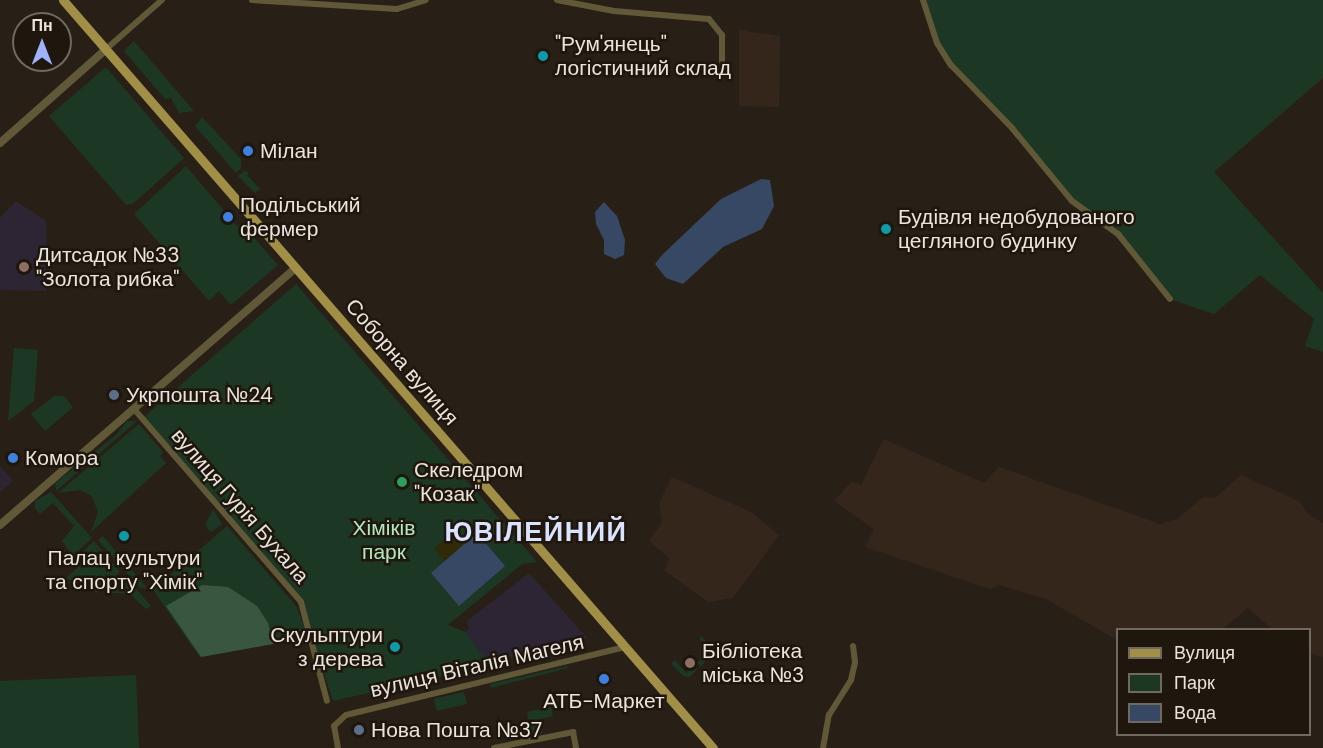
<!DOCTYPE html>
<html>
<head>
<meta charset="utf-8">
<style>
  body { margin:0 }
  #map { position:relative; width:1323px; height:748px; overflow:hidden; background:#282016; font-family:"DM Sans",sans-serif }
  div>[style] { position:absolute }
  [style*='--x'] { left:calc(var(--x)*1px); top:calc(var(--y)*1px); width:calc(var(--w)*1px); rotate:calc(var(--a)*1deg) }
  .industrial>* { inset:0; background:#34261a }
  .education>* { inset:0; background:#2e2534 }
  .green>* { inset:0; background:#1c3824 }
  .forest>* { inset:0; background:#395740 }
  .sand>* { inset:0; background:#312907 }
  .water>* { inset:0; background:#364863 }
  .minor>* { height:6px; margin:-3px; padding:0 3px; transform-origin:3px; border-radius:3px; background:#615838 }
  .tertiary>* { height:8px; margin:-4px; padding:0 4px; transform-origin:4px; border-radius:4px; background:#615838 }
  .primary>* { height:9px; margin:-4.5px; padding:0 4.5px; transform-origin:4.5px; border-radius:4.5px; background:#a18e47 }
  .dots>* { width:16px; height:16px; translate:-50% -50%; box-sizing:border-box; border:3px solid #1f170d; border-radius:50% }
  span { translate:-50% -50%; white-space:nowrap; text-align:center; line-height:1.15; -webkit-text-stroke:5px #1f170d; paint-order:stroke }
  .poi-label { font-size:21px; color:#eae4de }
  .left { translate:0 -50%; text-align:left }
  .right { translate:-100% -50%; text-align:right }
  .street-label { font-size:21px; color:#eae4de }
  .park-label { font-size:21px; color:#b2e8bd }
  .district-label { font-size:27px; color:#d9e2fe; font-weight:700; letter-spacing:1.5px }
  .legend { position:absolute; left:1116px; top:628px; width:195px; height:108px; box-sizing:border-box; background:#1f170d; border:2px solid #706961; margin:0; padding:8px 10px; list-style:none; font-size:18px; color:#eae4de }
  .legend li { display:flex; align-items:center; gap:12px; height:30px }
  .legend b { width:30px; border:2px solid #706961 }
  .north { position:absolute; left:12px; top:12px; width:60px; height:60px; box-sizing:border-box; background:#1f170d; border:2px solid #706961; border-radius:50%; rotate:0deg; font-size:16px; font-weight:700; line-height:24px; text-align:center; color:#eae4de }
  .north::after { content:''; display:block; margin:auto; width:21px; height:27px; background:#9fb3fd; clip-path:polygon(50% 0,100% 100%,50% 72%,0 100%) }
</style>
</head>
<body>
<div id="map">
  <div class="industrial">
    <i style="clip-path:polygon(739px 30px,780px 36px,779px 107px,739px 106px)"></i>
    <i style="clip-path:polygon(884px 439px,984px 483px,999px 467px,1160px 524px,1177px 519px,1203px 497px,1215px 498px,1241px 475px,1299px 501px,1308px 514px,1323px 523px,1323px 657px,1310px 653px,1310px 630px,1272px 629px,1248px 608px,1223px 629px,1118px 630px,1117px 640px,1046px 599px,999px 585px,990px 589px,865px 547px,874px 529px,834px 501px,852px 481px,861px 485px)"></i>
    <i style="clip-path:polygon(672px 477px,751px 512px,779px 535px,733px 598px,708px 602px,665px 571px,669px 558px,649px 541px,662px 522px,659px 503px)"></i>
  </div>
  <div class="education">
    <i style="clip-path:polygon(16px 201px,46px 221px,47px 291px,0 290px,0 218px)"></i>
    <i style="clip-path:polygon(0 466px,13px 481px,0 492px)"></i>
    <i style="clip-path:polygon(529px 573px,587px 638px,511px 658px,508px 653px,498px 657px,494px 652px,485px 659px,465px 632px,469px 629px,467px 621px)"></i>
  </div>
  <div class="green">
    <i style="clip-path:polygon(923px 0,1323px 0,1323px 78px,1214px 172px,1323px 293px,1323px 352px,1305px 346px,1314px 319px,1260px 275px,1214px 314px,1170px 299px,1118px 234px,1072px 201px,1012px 128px,976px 94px,937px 43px)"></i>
    <i style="clip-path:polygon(134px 41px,194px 111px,179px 113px,171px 98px,165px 99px,124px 51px)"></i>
    <i style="clip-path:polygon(106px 67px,184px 158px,134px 203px,126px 205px,49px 116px)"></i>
    <i style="clip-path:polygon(202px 117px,241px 159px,241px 168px,236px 173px,195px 126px)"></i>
    <i style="clip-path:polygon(186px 166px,237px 226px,242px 224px,278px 265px,231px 305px,219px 291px,209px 301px,134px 214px)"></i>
    <i style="clip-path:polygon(244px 171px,249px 172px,247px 175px,260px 189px,255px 193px,238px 176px)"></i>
    <i style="clip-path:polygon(296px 284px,537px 562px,522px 564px,448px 625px,465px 632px,490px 665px,333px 701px,301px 602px,143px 418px)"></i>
    <i style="clip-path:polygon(14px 348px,38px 350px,34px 401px,8px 421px)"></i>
    <i style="clip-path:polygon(54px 396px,64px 396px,73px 407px,45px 431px,31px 414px)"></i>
    <i style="clip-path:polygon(127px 421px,137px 421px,56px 491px,55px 483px,116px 435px)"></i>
    <i style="clip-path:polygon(139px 424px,163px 452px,160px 456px,166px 463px,91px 532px,98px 512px,92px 496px,80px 490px,58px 493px)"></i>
    <i style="clip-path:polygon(51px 492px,92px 538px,73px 556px,62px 541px,74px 526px,53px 503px,40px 514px,35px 508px,35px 501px)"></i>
    <i style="clip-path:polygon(213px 509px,222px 524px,211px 532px,205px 525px)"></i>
    <i style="clip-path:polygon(227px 526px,297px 607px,308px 638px,201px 657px,192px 646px,153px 590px)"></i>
    <i style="clip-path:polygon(103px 536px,147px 588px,140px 588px,98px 540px)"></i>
    <i style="clip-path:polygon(94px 541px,120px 572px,97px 593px,66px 578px,81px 565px,75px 559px)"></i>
    <i style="clip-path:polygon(125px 577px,127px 578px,151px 606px,146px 609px,130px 594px,112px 593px,112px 586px)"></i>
    <i style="clip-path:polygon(702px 636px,714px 652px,701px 666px,697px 663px,710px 651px,699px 639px)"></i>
    <i style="clip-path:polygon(675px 660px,686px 673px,693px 666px,697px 670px,689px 677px,683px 676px,671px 663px)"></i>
    <i style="clip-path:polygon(567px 666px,568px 668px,491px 688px,490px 684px)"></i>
    <i style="clip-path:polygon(136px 675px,139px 748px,0 748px,0 681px)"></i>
    <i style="clip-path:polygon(464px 692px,467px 704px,437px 711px,434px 699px)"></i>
    <i style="clip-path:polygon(551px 707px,553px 716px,529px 722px,527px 712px)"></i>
    <i style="clip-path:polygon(540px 721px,542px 733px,521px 737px,519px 726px)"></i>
  </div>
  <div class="forest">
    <i style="clip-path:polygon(202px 585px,228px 587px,257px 606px,268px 623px,273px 644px,201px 657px,166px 606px)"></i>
  </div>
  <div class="sand">
    <i style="clip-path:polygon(454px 531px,465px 543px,445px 561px,434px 549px)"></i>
  </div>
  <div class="water">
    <i style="clip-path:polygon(761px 179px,770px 180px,774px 206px,762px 229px,723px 247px,683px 284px,666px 278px,655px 264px,662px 255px,721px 199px)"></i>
    <i style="clip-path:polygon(604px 202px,617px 216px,625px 240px,624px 255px,615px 259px,604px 254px,604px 240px,596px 224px,595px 212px)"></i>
    <i style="clip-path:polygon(477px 533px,505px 566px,459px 606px,431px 573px)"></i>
  </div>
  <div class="minor">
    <i style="--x:252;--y:0;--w:145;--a:3.6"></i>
    <i style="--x:397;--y:9;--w:30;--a:-17"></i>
    <i style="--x:557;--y:0;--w:58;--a:10.9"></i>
    <i style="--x:614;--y:11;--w:95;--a:4.8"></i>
    <i style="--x:709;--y:19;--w:21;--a:51"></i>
    <i style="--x:722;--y:35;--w:26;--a:90"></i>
    <i style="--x:923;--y:0;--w:45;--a:72"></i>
    <i style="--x:937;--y:43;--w:26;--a:58"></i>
    <i style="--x:951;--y:65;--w:88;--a:45.9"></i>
    <i style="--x:1012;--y:128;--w:94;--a:50.6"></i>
    <i style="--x:1072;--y:201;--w:57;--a:35.7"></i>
    <i style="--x:1118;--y:234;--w:83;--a:51.3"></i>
    <i style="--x:105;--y:50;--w:76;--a:-41.3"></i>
    <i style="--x:134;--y:409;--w:255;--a:49.1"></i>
    <i style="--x:301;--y:602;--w:102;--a:75.3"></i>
    <i style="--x:338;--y:748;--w:22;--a:-100"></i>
    <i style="--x:334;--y:726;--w:16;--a:-43"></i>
    <i style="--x:346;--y:715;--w:287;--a:-13.7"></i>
    <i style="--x:494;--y:748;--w:81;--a:-11.4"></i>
    <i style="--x:573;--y:732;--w:16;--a:79"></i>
    <i style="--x:823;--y:748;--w:34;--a:-80"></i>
    <i style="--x:829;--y:715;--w:41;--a:-57.8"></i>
    <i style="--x:851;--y:680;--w:18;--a:-77"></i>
    <i style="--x:855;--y:662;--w:16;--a:-97"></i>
  </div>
  <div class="tertiary">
    <i style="--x:0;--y:143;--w:140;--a:-41.5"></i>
    <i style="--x:0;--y:525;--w:392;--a:-41"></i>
  </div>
  <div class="primary">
    <i style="--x:63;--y:0;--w:991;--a:49.01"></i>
  </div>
  <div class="dots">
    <i style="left:543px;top:56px;background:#0f9aa8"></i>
    <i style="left:248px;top:151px;background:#3f7fe0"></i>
    <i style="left:228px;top:217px;background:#3f7fe0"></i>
    <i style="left:886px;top:229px;background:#0f9aa8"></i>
    <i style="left:24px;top:267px;background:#8d6e63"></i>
    <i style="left:114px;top:395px;background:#5c6f8a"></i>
    <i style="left:13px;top:458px;background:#3f7fe0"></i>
    <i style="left:402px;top:482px;background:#2e9e5b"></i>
    <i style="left:124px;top:536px;background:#0f9aa8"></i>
    <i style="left:395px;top:647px;background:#0f9aa8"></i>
    <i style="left:690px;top:663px;background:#8d6e63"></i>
    <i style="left:604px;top:679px;background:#3f7fe0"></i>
    <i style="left:359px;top:730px;background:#5c6f8a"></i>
  </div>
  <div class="poi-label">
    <span class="left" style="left:555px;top:56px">"Рум'янець"<br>логістичний склад</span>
    <span class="left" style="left:260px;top:151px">Мілан</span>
    <span class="left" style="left:240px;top:217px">Подільський<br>фермер</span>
    <span class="left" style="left:898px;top:229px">Будівля недобудованого<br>цегляного будинку</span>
    <span class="left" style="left:36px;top:267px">Дитсадок №33<br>"Золота рибка"</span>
    <span class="left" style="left:126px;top:395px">Укрпошта №24</span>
    <span class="left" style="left:25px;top:458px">Комора</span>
    <span class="left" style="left:414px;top:482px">Скеледром<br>"Козак"</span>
    <span style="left:124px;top:570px">Палац культури<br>та спорту "Хімік"</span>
    <span class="right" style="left:383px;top:647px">Скульптури<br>з дерева</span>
    <span class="left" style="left:702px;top:663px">Бібліотека<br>міська №3</span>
    <span style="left:604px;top:701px">АТБ-Маркет</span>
    <span class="left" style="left:371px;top:730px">Нова Пошта №37</span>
  </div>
  <div class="street-label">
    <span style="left:402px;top:362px;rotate:49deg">Соборна вулиця</span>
    <span style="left:240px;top:506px;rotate:49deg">вулиця Гурія Бухала</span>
    <span style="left:477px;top:666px;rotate:-13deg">вулиця Віталія Магеля</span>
  </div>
  <div class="park-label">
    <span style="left:384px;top:540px">Хіміків<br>парк</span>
  </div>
  <div class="district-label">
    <span style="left:536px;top:532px">ЮВІЛЕЙНИЙ</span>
  </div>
  <ul class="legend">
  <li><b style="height:8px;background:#a18e47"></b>Вулиця</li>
  <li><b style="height:16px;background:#1c3824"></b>Парк</li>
  <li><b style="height:16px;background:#364863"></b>Вода</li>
  </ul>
  <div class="north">Пн</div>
</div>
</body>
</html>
